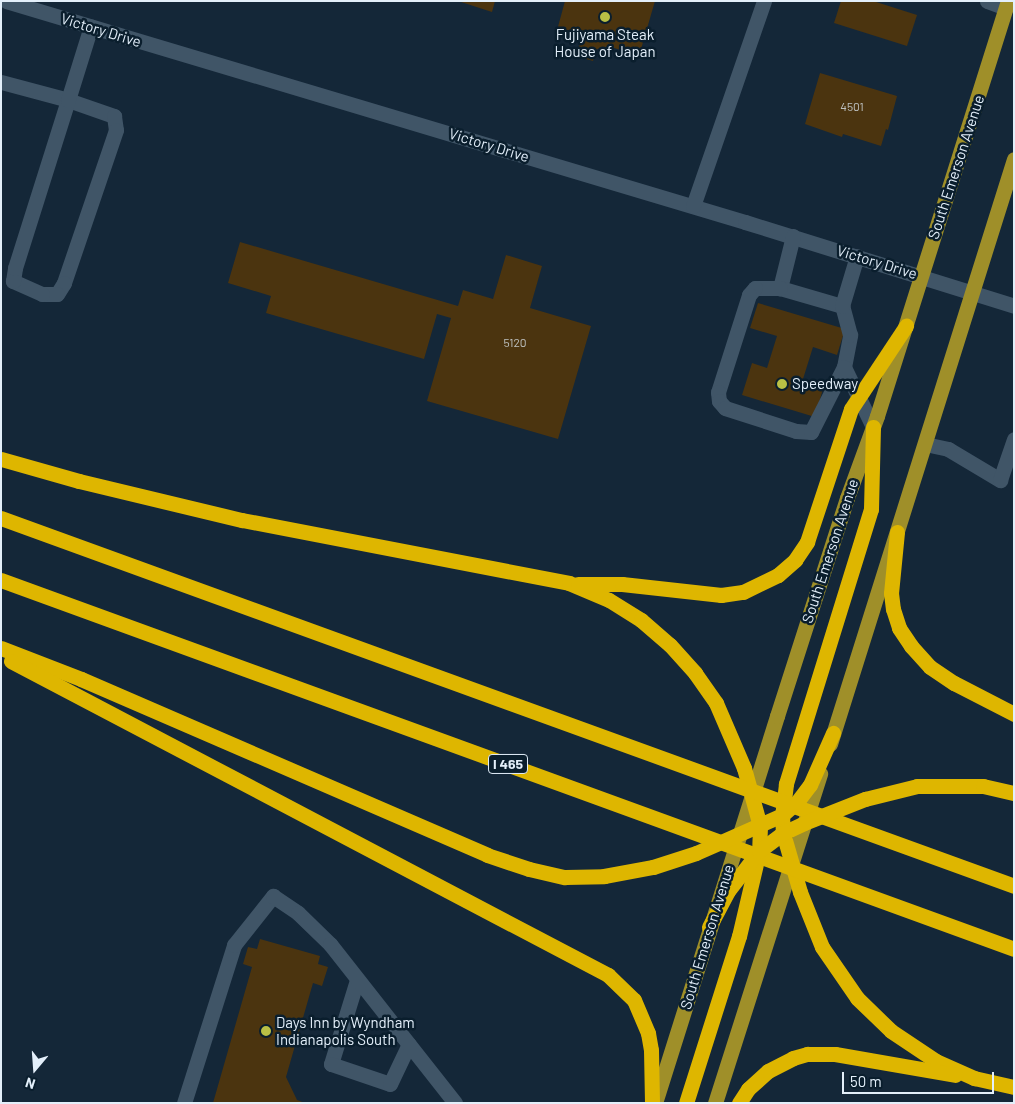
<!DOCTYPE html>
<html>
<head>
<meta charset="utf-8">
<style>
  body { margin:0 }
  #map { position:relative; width:1015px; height:1104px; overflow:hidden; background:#142738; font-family:Barlow,sans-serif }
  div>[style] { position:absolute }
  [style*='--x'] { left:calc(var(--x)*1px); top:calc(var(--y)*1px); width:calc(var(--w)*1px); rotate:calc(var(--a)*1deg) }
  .building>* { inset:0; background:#4b340f }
  .minor>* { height:15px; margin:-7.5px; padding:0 7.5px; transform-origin:7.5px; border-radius:7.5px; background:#405567 }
  .major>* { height:15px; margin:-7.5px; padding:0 7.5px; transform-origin:7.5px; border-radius:7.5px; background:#9f8f29 }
  .highway>* { height:15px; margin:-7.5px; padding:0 7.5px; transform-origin:7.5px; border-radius:7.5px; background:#deb600 }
  .dots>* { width:14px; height:14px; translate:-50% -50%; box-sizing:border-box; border:2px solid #0a1e2d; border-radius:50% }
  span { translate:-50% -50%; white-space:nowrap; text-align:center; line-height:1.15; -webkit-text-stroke:5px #0a1e2d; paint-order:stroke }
  .number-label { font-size:12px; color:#bdc0bf }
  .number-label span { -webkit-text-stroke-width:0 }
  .shield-label span { padding:1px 4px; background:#0a1e2d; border:1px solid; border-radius:4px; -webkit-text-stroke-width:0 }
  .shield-label { font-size:14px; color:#e3effa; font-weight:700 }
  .street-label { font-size:15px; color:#e3effa }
  .poi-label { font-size:15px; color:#e3effa }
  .left { translate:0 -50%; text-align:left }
  .frame { position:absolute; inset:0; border:2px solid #e3effa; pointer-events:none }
  .north { position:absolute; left:10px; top:1044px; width:50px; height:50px; -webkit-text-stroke:4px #0a1e2d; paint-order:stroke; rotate:198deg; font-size:14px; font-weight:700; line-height:20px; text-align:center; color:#e3effa }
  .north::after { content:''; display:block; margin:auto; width:18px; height:22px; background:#e3effa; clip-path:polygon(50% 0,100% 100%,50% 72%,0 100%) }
  .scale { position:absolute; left:842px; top:1072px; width:152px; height:22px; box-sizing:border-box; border:2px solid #e3effa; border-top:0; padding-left:6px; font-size:15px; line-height:18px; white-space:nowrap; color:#e3effa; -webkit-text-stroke:4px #0a1e2d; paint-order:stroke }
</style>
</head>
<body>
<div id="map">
  <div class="building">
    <i style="clip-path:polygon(458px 1px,495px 1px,492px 12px)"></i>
    <i style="clip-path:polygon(565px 1px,655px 1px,639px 56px,608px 46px,607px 51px,597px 49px,593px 61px,576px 56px,580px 43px,556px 34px)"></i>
    <i style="clip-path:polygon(841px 1px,873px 1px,917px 15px,907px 46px,834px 23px)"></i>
    <i style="clip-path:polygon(820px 73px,897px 96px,888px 130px,886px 129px,881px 146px,843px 134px,842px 137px,805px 124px)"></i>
    <i style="clip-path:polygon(240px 242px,458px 306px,463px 290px,493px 299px,506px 255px,542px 266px,530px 308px,591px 326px,558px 439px,427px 401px,451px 318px,437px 314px,424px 359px,266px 313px,271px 296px,228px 283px)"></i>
    <i style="clip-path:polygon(758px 303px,845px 329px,837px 355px,813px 347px,803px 379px,824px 385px,815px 417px,742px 395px,752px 363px,767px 368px,777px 336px,750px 328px)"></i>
    <i style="clip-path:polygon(260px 939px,320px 956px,318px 964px,328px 967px,322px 986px,313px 983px,286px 1077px,297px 1100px,305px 1103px,213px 1103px,252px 967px,243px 964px,248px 947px,257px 949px)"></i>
  </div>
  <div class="minor">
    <i style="--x:6;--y:1;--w:771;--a:16.65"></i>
    <i style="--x:745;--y:222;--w:282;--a:17.3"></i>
    <i style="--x:987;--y:1;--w:20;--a:20"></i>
    <i style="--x:1;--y:82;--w:69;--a:15"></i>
    <i style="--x:68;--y:100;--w:49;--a:19.2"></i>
    <i style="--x:114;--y:116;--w:14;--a:82"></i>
    <i style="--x:116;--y:130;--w:162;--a:108.8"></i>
    <i style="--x:64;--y:283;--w:13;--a:122"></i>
    <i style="--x:57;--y:294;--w:15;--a:180"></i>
    <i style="--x:42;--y:294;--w:32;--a:-156"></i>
    <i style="--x:13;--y:281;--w:13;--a:-81"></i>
    <i style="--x:15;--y:268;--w:176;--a:-72.5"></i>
    <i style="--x:68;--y:100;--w:77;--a:-72.7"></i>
    <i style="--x:693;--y:206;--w:217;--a:-70.9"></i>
    <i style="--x:793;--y:236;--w:54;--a:104"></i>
    <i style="--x:780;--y:288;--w:65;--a:16.2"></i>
    <i style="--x:780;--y:288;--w:25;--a:180"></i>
    <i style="--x:755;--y:288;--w:9;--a:131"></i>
    <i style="--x:749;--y:295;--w:102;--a:107.7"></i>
    <i style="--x:718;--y:392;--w:9;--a:84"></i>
    <i style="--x:719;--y:401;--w:9;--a:49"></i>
    <i style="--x:725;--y:408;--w:75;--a:17.9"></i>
    <i style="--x:796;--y:431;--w:15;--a:4"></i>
    <i style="--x:811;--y:432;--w:73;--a:-63.1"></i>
    <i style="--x:844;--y:367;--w:33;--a:-79"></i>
    <i style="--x:850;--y:335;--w:30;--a:-105"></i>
    <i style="--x:842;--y:306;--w:52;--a:-73.3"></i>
    <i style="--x:844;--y:367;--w:67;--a:64.2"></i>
    <i style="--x:925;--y:444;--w:24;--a:12"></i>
    <i style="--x:948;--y:449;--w:61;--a:30.8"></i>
    <i style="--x:1000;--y:480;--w:43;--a:-71.1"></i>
    <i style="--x:357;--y:980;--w:88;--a:107.2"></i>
    <i style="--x:331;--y:1064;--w:62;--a:18.7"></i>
    <i style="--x:390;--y:1084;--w:44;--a:-64.6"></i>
    <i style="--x:184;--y:1103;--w:166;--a:-72.4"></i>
    <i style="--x:234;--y:945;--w:63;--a:-51.5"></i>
    <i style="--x:273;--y:896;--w:30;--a:34"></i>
    <i style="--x:298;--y:913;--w:45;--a:44.1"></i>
    <i style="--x:330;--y:944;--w:202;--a:51.8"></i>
  </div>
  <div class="major">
    <i style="--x:830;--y:744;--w:613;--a:-72.54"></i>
    <i style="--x:655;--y:1103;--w:406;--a:-72.5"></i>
    <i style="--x:777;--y:716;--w:229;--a:-72.2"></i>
    <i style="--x:847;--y:498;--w:87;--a:-69.9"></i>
    <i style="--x:877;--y:416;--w:435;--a:-72.5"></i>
    <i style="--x:715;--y:1103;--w:346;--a:-72.3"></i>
  </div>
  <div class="highway">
    <i style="--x:873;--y:427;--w:82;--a:91.4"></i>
    <i style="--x:871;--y:509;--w:288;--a:107.2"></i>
    <i style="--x:786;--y:784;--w:31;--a:97"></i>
    <i style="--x:782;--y:815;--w:18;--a:87"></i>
    <i style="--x:783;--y:833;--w:61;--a:73.9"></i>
    <i style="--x:800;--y:892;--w:59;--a:68.2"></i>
    <i style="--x:822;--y:947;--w:62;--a:55.5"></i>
    <i style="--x:857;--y:998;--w:47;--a:44.1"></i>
    <i style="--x:891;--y:1031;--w:54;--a:33.7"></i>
    <i style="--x:936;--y:1061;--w:42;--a:24.1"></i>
    <i style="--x:974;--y:1078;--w:41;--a:12.7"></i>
    <i style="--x:1;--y:459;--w:81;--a:15.8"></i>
    <i style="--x:79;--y:481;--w:168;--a:13.5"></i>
    <i style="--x:242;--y:520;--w:333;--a:10.9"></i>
    <i style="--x:569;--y:583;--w:43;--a:23"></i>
    <i style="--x:609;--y:600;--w:38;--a:32"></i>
    <i style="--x:641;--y:620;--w:38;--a:41"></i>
    <i style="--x:670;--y:645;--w:38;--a:48"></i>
    <i style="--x:695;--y:673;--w:37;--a:55"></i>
    <i style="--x:716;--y:703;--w:71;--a:66.7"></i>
    <i style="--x:744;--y:768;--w:60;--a:74.6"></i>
    <i style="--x:760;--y:826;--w:25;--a:92"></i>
    <i style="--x:759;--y:851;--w:87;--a:103.2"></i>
    <i style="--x:739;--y:936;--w:175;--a:107.6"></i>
    <i style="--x:1;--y:518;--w:1078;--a:19.96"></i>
    <i style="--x:897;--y:532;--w:61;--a:95.6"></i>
    <i style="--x:891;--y:593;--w:16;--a:83"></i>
    <i style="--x:893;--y:609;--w:20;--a:72"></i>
    <i style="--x:899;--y:628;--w:22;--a:56"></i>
    <i style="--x:911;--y:646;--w:28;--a:48"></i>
    <i style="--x:930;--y:667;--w:29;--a:34"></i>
    <i style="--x:954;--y:683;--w:68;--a:27.3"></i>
    <i style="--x:1;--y:580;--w:1078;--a:20.01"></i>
    <i style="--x:578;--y:584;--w:44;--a:0"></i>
    <i style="--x:622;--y:584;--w:100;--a:6.3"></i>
    <i style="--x:721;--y:595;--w:22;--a:-8"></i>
    <i style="--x:743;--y:592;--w:39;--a:-26"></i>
    <i style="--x:778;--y:575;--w:23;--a:-41"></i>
    <i style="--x:795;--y:560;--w:22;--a:-56"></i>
    <i style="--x:807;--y:542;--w:140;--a:-71.7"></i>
    <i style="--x:851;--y:409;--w:100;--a:-56.5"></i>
    <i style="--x:1;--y:648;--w:86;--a:21.2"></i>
    <i style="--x:81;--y:679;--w:443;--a:23.4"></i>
    <i style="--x:487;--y:855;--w:44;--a:18.4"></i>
    <i style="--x:529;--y:869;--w:37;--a:13"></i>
    <i style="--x:565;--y:877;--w:39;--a:-1"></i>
    <i style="--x:604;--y:876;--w:50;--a:-10.4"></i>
    <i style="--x:653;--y:867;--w:45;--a:-18"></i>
    <i style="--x:696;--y:853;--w:94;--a:-23.8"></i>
    <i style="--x:782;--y:815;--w:20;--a:-41"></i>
    <i style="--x:797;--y:802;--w:21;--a:-53"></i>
    <i style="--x:810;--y:785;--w:57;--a:-66.1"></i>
    <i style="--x:11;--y:661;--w:675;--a:27.74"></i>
    <i style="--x:608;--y:975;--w:36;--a:44"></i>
    <i style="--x:634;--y:1000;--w:36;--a:67"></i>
    <i style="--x:648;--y:1033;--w:17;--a:80"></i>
    <i style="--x:651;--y:1050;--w:53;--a:88.9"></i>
    <i style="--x:709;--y:927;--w:41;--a:-62.2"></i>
    <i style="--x:728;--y:891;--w:51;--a:-52.2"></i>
    <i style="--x:759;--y:851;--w:30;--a:-37"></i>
    <i style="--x:783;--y:833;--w:23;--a:-25"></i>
    <i style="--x:804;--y:823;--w:66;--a:-21.5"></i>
    <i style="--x:865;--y:799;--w:54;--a:-14"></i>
    <i style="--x:917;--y:786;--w:66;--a:0"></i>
    <i style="--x:983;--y:786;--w:32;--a:13"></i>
    <i style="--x:739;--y:1103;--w:17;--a:-57"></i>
    <i style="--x:748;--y:1089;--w:27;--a:-42"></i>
    <i style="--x:768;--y:1071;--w:28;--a:-27"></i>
    <i style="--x:793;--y:1058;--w:15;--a:-16"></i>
    <i style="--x:807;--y:1054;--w:28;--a:0"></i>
    <i style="--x:835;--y:1054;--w:122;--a:9.9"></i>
  </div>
  <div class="dots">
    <i style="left:605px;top:17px;background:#bac045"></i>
    <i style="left:782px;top:384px;background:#bac045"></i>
    <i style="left:266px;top:1031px;background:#bac045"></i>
  </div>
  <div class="number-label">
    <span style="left:852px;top:107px">4501</span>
    <span style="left:515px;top:343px">5120</span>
  </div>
  <div class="shield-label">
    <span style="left:508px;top:764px">I 465</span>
  </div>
  <div class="street-label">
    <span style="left:101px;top:30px;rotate:17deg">Victory Drive</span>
    <span style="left:489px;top:145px;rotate:17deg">Victory Drive</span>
    <span style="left:956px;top:167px;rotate:-72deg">South Emerson Avenue</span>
    <span style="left:877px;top:262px;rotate:17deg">Victory Drive</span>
    <span style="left:830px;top:551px;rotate:-72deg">South Emerson Avenue</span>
    <span style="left:707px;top:937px;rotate:-73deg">South Emerson Avenue</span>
  </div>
  <div class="poi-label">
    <span style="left:605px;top:43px">Fujiyama Steak<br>House of Japan</span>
    <span class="left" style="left:792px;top:384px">Speedway</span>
    <span class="left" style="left:276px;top:1031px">Days Inn by Wyndham<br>Indianapolis South</span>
  </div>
  <div class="frame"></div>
  <div class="north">N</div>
  <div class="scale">50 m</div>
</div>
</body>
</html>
